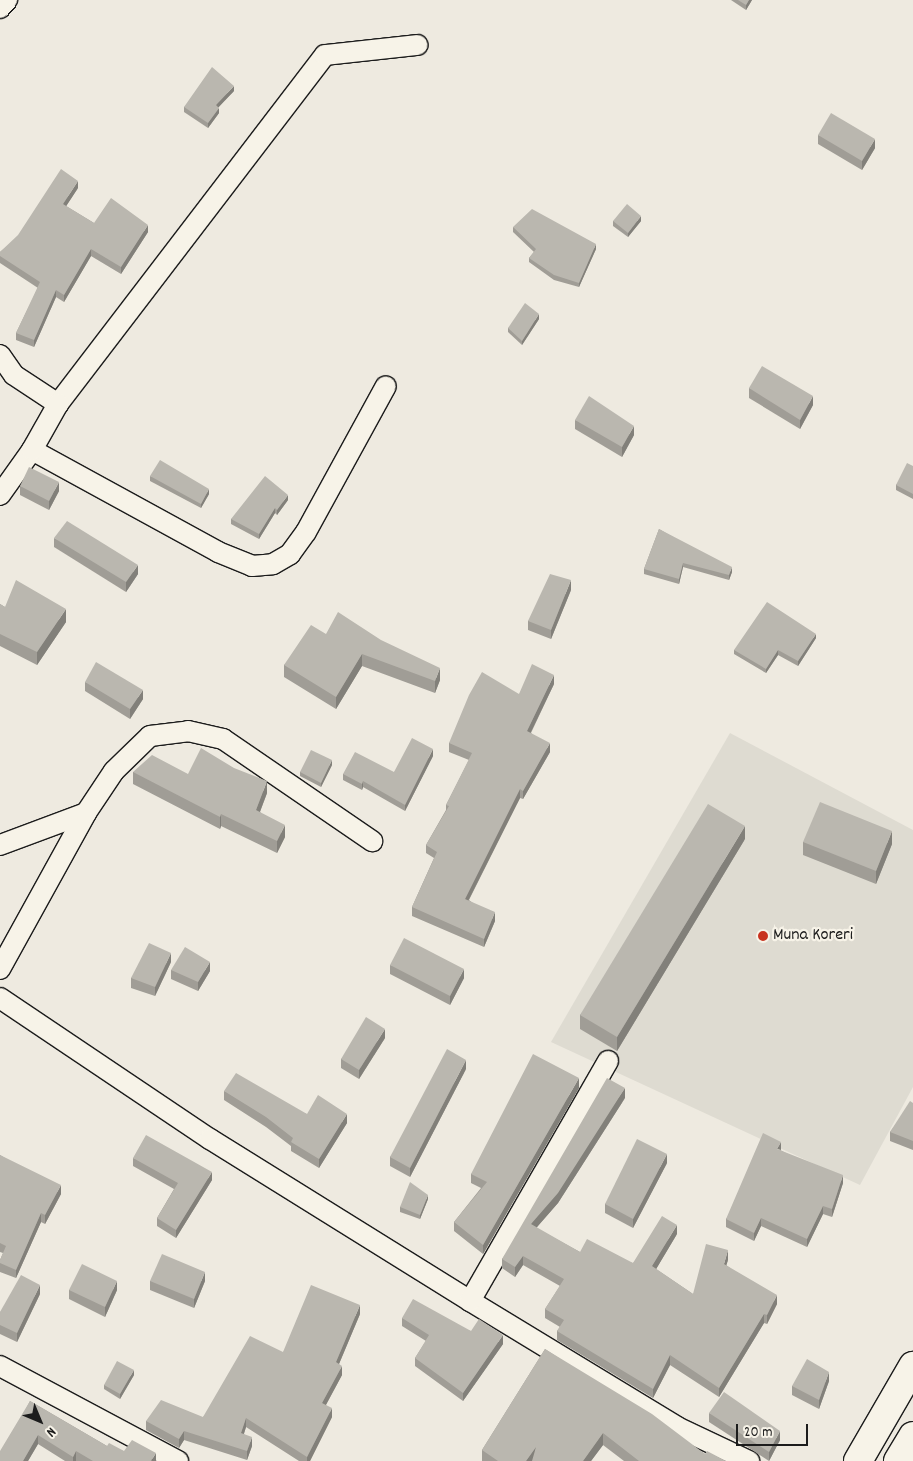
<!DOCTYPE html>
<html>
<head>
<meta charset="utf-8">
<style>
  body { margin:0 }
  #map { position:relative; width:913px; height:1461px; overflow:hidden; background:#eeeae0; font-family:Dekko,sans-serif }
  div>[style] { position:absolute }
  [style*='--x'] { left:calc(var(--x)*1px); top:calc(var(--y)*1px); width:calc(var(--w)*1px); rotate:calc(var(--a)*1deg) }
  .built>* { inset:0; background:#dedbd1 }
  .roads { filter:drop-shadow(1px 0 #1c1c1c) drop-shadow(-1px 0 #1c1c1c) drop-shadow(0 1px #1c1c1c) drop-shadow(0 -1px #1c1c1c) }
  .minor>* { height:20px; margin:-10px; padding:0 10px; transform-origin:10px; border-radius:10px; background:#f7f3e8 }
  .trunk>* { height:28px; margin:-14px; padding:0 14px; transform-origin:14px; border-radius:14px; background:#f7f3e8 }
  .wall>* { inset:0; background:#a09d96 }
  .shaded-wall>* { inset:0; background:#82807a }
  .building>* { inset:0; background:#bab7af }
  .dots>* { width:14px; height:14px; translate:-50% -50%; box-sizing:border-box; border:2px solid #f7f3e8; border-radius:50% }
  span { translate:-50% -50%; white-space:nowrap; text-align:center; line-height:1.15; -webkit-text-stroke:4.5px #f7f3e8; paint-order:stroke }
  .poi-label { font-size:18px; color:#1c1c1c }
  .left { translate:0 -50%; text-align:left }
  .north { position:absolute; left:15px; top:1396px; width:50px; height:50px; -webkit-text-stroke:4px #f7f3e8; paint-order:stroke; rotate:135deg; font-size:14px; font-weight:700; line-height:20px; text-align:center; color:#1c1c1c }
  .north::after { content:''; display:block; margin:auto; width:18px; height:22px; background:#1c1c1c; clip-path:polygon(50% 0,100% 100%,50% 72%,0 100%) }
  .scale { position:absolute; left:736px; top:1424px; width:72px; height:22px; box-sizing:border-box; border:2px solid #1c1c1c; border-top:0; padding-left:6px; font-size:15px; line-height:18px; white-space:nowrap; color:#1c1c1c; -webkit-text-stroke:4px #f7f3e8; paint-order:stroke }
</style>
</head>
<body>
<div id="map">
  <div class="built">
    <i style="clip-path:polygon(730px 733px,913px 830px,913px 1087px,860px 1185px,551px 1042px)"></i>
  </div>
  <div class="roads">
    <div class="minor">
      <i style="--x:0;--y:8;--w:11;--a:-49"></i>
      <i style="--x:0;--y:355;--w:24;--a:55"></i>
      <i style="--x:14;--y:375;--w:53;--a:33.4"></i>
      <i style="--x:58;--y:404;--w:439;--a:-52.6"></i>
      <i style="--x:325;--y:55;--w:93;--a:-6.2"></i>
      <i style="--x:32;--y:450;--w:212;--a:28.7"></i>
      <i style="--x:218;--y:552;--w:37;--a:22"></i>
      <i style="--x:252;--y:566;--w:21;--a:-5"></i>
      <i style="--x:273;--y:564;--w:20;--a:-30"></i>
      <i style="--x:290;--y:554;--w:27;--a:-54"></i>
      <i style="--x:306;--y:532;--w:166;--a:-61.3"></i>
      <i style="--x:0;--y:495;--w:55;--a:-54.6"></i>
      <i style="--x:32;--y:450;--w:53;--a:-60.5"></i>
      <i style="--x:0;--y:845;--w:92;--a:-20.4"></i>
      <i style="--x:0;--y:969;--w:178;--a:-61.1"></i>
      <i style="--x:86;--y:813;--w:50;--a:-56.3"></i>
      <i style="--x:114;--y:771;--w:50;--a:-44.2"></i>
      <i style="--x:150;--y:736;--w:38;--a:-7"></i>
      <i style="--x:188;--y:731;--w:36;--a:13"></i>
      <i style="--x:223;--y:739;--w:181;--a:34.4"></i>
      <i style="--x:0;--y:998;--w:253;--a:33.9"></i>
      <i style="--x:210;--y:1139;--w:306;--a:31.9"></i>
      <i style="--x:470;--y:1301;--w:242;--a:31.3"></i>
      <i style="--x:677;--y:1427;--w:80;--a:25.3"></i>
      <i style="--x:470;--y:1301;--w:277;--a:-60.1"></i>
      <i style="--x:0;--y:1366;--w:202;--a:28.1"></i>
    </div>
    <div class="trunk">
      <i style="--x:858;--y:1461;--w:110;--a:-59.9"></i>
      <i style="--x:898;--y:1461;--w:29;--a:-59"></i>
    </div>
  </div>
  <div class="wall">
    <i style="clip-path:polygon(731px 0,752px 0,746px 10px)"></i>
    <i style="clip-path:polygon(234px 91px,218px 107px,219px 113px,208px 128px,184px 112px,184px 107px)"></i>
    <i style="clip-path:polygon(818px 135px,875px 148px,862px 170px,818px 144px)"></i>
    <i style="clip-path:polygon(78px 188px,66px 206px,94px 223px,148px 232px,121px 274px,91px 256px,64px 302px,56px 297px,34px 347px,16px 340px,16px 333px,38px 288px,0 263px,0 252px)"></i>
    <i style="clip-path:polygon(613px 221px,641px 221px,628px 237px,613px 226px)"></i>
    <i style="clip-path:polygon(513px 227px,596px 249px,579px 287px,554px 280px,529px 262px,529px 258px,534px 252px,513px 232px)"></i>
    <i style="clip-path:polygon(539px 319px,522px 345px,508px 332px,508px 328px)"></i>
    <i style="clip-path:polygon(749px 388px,813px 405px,800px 429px,749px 398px)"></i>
    <i style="clip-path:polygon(575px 420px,634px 435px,622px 457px,575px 429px)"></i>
    <i style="clip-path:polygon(913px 466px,913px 499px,896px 490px,896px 485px)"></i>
    <i style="clip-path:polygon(150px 476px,209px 494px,201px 508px,150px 481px)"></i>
    <i style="clip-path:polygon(20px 486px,59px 491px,49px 510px,20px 495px)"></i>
    <i style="clip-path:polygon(288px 500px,277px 515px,275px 513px,259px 539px,231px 524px,231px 519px)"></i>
    <i style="clip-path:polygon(659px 529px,732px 572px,729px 580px,683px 567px,679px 584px,644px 574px,644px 569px)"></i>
    <i style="clip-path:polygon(54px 538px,138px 574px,126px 592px,54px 547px)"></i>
    <i style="clip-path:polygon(571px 590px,551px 639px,528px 630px,528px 621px)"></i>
    <i style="clip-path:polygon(0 604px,5px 607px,66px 622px,37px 665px,0 646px)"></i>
    <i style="clip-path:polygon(326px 634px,440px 680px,435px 693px,362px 666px,336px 709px,284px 677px,284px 665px)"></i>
    <i style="clip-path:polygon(816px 638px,798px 666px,778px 655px,766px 673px,734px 654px,734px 650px)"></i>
    <i style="clip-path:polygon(85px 682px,143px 699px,130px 719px,85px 691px)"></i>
    <i style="clip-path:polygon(554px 684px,531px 733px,550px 752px,523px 799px,520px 798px,469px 900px,495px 921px,484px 947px,412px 916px,412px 907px,434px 858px,426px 853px,426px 845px,446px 810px,446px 805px,469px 760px,449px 752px,449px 743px,519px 694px)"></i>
    <i style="clip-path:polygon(433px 756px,405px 811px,363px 787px,362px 790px,343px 780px,343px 774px,394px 772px)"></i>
    <i style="clip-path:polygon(332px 765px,321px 787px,300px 776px,300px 772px)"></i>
    <i style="clip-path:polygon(133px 772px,188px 774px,267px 793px,260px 812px,285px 837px,277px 853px,221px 826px,220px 829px,133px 784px)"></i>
    <i style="clip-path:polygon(745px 839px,617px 1051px,580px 1029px,580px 1015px)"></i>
    <i style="clip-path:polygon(803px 842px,892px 844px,876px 884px,803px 855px)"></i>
    <i style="clip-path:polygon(171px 962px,155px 996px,131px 988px,131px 978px)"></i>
    <i style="clip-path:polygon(390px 965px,464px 978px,450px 1005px,390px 974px)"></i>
    <i style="clip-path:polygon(171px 970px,210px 971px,198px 991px,171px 979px)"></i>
    <i style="clip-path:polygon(385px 1038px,359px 1079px,341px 1068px,341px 1059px)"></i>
    <i style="clip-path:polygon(466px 1069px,410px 1177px,390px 1166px,390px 1157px)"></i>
    <i style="clip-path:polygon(579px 1088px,483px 1254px,454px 1231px,454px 1222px,481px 1188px,471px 1183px,471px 1174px)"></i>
    <i style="clip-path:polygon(224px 1091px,307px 1114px,347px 1123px,319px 1168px,291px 1151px,291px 1146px,266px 1127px,224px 1100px)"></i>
    <i style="clip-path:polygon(625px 1098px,558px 1203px,536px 1228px,580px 1252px,633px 1263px,677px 1234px,656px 1269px,693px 1294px,728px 1260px,726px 1265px,777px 1304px,767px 1324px,764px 1323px,719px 1397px,670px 1365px,653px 1398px,557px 1340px,557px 1331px,560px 1327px,545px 1318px,545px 1309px,560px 1286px,523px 1265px,515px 1277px,502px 1268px,502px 1259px)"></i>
    <i style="clip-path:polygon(913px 1103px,913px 1150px,890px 1141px,890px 1132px)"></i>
    <i style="clip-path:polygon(780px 1150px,843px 1183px,832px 1217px,823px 1214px,807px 1247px,761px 1226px,754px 1241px,726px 1227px,726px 1219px)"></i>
    <i style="clip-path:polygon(0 1155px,61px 1194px,45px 1224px,41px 1222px,16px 1278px,0 1272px,0 1260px,3px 1253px,0 1252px)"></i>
    <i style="clip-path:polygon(133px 1158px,212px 1180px,176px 1238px,157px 1226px,157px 1218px,174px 1189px,133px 1166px)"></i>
    <i style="clip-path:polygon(667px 1163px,633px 1228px,605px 1213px,605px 1204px)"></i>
    <i style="clip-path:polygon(428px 1199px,420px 1219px,400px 1212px,400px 1207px)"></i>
    <i style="clip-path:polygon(150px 1281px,205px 1281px,194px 1308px,150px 1290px)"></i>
    <i style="clip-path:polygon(69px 1290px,117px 1290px,105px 1317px,69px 1299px)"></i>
    <i style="clip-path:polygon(40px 1294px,17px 1342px,0 1334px,0 1312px)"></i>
    <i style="clip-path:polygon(360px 1314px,339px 1364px,342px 1375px,326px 1405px,332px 1417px,310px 1461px,299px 1461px,246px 1427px,244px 1434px,252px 1446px,247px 1460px,184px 1440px,179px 1448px,146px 1430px,146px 1421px,203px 1417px,283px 1352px)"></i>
    <i style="clip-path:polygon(402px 1318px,471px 1331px,503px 1344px,463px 1401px,415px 1366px,415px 1358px,426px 1341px,402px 1326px)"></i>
    <i style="clip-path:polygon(545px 1349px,705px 1454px,726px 1461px,624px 1461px,603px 1445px,591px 1461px,482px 1461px,482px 1450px)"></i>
    <i style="clip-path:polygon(134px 1375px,120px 1399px,104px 1389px,104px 1385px)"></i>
    <i style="clip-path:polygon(829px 1381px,819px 1409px,792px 1395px,792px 1386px)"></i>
    <i style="clip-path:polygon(30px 1401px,107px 1446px,156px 1461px,65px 1461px,38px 1444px,28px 1461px,0 1461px)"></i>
    <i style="clip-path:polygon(709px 1413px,780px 1440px,769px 1461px,709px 1422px)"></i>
  </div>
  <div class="shaded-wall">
    <i style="clip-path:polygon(749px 0,752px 0,746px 10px,746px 5px)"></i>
    <i style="clip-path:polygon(234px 86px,234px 91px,216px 110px,216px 105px)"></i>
    <i style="clip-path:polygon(219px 108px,219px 113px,208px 128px,208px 123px)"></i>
    <i style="clip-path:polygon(875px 139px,875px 148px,862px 170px,862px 161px)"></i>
    <i style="clip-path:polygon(78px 181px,78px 188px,63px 211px,63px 204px)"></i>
    <i style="clip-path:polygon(641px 216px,641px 221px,628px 237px,628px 233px)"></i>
    <i style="clip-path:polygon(148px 225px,148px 232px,121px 274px,121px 267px)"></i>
    <i style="clip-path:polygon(596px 244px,596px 249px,579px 287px,579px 283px)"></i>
    <i style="clip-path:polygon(91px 249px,91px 256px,64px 302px,64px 295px)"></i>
    <i style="clip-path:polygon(56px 290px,56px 297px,34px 347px,34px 340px)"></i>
    <i style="clip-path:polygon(539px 314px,539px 319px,522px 345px,522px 341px)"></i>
    <i style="clip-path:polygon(813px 396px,813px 405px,800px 429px,800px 420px)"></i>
    <i style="clip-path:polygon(634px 426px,634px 435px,622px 457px,622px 447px)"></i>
    <i style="clip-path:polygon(59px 482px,59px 491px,49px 510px,49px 501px)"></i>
    <i style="clip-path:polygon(209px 489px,209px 494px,201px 508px,201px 504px)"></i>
    <i style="clip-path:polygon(288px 495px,288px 500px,277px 515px,277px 510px)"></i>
    <i style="clip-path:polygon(275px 508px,275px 513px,259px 539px,259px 534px)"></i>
    <i style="clip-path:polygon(683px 563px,683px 567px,679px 584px,679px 579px)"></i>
    <i style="clip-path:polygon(138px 565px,138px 574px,126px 592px,126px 582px)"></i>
    <i style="clip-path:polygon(732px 567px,732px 572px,729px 580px,729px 575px)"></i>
    <i style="clip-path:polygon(571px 580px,571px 590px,551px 639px,551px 630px)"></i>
    <i style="clip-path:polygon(66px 609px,66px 622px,37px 665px,37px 652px)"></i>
    <i style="clip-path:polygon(816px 634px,816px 638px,798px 666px,798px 661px)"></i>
    <i style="clip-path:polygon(778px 650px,778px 655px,766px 673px,766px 669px)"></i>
    <i style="clip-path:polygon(362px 654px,362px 666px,336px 709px,336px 697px)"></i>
    <i style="clip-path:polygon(440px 668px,440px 680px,435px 693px,435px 681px)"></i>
    <i style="clip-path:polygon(554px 675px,554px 684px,527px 740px,527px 731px)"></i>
    <i style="clip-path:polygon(143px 690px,143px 699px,130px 719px,130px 709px)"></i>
    <i style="clip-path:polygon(550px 743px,550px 752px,523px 799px,523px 791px)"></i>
    <i style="clip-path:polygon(433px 749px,433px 756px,405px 811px,405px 805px)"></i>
    <i style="clip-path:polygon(332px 760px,332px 765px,321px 787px,321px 783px)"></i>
    <i style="clip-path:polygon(267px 781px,267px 793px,256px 822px,256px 810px)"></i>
    <i style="clip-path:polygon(363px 781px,363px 787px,362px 790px,362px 784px)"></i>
    <i style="clip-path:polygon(520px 789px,520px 798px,465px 907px,465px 899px)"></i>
    <i style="clip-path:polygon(221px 814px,221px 826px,220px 829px,220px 817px)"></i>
    <i style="clip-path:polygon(285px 825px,285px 837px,277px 853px,277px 841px)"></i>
    <i style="clip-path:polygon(745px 826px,745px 839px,617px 1051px,617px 1037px)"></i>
    <i style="clip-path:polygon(892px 831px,892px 844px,876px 884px,876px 871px)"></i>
    <i style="clip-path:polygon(495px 912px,495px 921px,484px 947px,484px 939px)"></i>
    <i style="clip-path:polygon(171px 953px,171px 962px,155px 996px,155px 987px)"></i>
    <i style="clip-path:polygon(210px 962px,210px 971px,198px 991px,198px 982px)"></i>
    <i style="clip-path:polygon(464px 969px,464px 978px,450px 1005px,450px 996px)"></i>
    <i style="clip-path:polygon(385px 1029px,385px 1038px,359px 1079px,359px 1070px)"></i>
    <i style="clip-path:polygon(466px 1060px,466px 1069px,410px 1177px,410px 1168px)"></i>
    <i style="clip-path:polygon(579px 1078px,579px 1088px,483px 1254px,483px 1245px)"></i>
    <i style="clip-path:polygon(625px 1088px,625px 1098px,558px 1203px,531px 1234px,531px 1224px)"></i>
    <i style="clip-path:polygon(347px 1114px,347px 1123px,319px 1168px,319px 1159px)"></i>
    <i style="clip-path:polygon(781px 1142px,781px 1150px,777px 1149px)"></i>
    <i style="clip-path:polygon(667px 1154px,667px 1163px,633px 1228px,633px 1219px)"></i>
    <i style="clip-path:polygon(212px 1172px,212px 1180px,176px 1238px,176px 1230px)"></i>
    <i style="clip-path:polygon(843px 1175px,843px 1183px,832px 1217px,832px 1209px)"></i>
    <i style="clip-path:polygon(61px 1185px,61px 1194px,45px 1224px,45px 1215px)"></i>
    <i style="clip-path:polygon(428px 1195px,428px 1199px,420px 1219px,420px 1215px)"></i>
    <i style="clip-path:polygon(823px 1206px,823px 1214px,807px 1247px,807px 1239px)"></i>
    <i style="clip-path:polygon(41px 1213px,41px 1222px,16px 1278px,16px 1270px)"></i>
    <i style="clip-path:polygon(761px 1218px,761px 1226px,754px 1241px,754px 1233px)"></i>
    <i style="clip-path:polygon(677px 1225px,677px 1234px,652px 1276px,652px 1266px)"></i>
    <i style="clip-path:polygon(728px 1250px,728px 1260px,724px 1273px,724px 1264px)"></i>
    <i style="clip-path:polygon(523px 1256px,523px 1265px,515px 1277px,515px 1267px)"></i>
    <i style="clip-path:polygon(205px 1272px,205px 1281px,194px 1308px,194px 1299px)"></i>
    <i style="clip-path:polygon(117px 1281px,117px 1290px,105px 1317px,105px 1307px)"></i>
    <i style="clip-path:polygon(40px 1285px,40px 1294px,17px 1342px,17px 1333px)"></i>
    <i style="clip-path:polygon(777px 1295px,777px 1304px,767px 1324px,767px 1315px)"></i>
    <i style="clip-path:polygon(360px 1305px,360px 1314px,336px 1371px,336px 1362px)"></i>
    <i style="clip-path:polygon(764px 1314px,764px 1323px,719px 1397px,719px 1388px)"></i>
    <i style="clip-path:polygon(503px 1335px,503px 1344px,463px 1401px,463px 1393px)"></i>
    <i style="clip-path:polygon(670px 1355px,670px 1365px,653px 1398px,653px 1389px)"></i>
    <i style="clip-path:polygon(342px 1366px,342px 1375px,322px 1412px,322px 1403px)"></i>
    <i style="clip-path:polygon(134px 1370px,134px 1375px,120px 1399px,120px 1394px)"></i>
    <i style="clip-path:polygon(829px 1372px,829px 1381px,819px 1409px,819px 1400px)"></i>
    <i style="clip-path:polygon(332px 1408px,332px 1417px,310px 1461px,307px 1461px,307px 1457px)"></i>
    <i style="clip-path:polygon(246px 1418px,246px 1427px,241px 1442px,241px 1433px)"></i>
    <i style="clip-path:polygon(184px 1431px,184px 1440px,179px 1448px,179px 1439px)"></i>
    <i style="clip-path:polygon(780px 1431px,780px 1440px,769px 1461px,769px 1452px)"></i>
    <i style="clip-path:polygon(603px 1433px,603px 1445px,591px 1461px,583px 1461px)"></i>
    <i style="clip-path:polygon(38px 1435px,38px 1444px,28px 1461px,23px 1461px)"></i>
    <i style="clip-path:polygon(252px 1437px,252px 1446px,247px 1460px,247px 1451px)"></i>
    <i style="clip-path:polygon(536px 1447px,534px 1461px,526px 1461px)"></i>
    <i style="clip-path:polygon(76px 1451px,76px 1461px,73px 1461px,73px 1457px)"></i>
    <i style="clip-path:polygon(156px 1453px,156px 1461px,151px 1461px)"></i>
  </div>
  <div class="building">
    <i style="clip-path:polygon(738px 0,749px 0,746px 5px)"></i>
    <i style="clip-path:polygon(212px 67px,234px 86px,216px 105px,219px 108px,208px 123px,184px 107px)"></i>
    <i style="clip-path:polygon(831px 113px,875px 139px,862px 161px,818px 135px)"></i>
    <i style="clip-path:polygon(61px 169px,78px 181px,63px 204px,94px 223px,111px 198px,148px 225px,121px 267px,91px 249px,64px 295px,56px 290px,34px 340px,16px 333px,40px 282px,0 256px,0 252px,18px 235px)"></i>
    <i style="clip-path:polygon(627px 204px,641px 216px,628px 233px,613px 221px)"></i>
    <i style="clip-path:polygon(532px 209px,596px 244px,579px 283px,554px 275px,529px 258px,536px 249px,513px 227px)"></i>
    <i style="clip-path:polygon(525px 303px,539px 314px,522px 341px,508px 328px)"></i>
    <i style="clip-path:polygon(762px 366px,813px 396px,800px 420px,749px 388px)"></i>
    <i style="clip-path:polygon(589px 396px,634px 426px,622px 447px,575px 420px)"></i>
    <i style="clip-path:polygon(160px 460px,209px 489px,201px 504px,150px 476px)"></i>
    <i style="clip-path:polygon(907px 463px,913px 466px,913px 494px,896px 485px)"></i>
    <i style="clip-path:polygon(29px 467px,59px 482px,49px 501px,20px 486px)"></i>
    <i style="clip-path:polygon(265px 476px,288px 495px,277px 510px,275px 508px,259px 534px,231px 519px)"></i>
    <i style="clip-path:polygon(67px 521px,138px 565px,126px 582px,54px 538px)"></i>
    <i style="clip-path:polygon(659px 529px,732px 567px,729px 575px,683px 563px,679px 579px,644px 569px)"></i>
    <i style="clip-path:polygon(550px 574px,571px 580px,551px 630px,528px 621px)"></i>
    <i style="clip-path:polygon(16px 580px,66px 609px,37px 652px,0 634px,0 604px,5px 607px)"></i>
    <i style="clip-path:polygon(767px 602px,816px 634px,798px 661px,778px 650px,766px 669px,734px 650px)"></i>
    <i style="clip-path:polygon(338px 612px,381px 640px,440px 668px,435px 681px,362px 654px,336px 697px,284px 665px,311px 625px,326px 634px)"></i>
    <i style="clip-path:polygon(96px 662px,143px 690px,130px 709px,85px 682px)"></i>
    <i style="clip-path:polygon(532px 664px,554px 675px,527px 731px,550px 743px,523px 791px,520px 789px,465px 899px,495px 912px,484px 939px,412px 907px,437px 852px,426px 845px,449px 806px,446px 805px,472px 753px,449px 743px,469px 695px,482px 672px,519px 694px)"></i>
    <i style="clip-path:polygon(412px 738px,433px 749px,405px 805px,363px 781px,362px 784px,343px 774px,355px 752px,394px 772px)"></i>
    <i style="clip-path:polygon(201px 748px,234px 768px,267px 781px,256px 810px,285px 825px,277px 841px,221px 814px,220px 817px,133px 772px,152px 755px,188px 774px)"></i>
    <i style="clip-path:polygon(311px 750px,332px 760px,321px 783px,300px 772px)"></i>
    <i style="clip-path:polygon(820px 802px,892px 831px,876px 871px,803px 842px)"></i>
    <i style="clip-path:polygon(708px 804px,745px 826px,617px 1037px,580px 1015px)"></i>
    <i style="clip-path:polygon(404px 938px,464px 969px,450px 996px,390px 965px)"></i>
    <i style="clip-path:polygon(149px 943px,171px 953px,155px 987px,131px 978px)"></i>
    <i style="clip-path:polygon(185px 947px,210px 962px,198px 982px,171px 970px)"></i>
    <i style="clip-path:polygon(366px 1017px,385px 1029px,359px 1070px,341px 1059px)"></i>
    <i style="clip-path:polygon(447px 1049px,466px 1060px,410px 1168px,390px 1157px)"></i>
    <i style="clip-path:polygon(533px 1054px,579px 1078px,483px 1245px,454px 1222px,487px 1182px,471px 1174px)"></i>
    <i style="clip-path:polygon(236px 1073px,307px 1114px,318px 1095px,347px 1114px,319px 1159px,291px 1142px,293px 1138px,266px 1117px,224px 1091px)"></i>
    <i style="clip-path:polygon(607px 1078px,625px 1088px,558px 1193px,531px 1224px,580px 1252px,587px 1239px,633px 1263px,662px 1216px,677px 1225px,652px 1266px,693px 1294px,706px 1244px,728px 1250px,724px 1264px,777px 1295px,767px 1315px,764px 1314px,719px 1388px,670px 1355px,653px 1389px,557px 1331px,564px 1320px,545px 1309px,564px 1279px,523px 1256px,515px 1267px,502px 1259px)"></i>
    <i style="clip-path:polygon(910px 1101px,913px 1103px,913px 1141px,890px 1132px)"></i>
    <i style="clip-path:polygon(763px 1133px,781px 1142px,777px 1149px,843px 1175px,832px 1209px,823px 1206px,807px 1239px,761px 1218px,754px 1233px,726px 1219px)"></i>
    <i style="clip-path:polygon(146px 1135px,212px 1172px,176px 1230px,157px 1218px,178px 1183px,133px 1158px)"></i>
    <i style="clip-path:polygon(637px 1139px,667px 1154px,633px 1219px,605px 1204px)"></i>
    <i style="clip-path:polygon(0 1155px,61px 1185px,45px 1215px,41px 1213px,16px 1270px,0 1263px,0 1260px,6px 1246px,0 1243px)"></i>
    <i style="clip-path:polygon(410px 1182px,428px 1195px,420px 1215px,400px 1207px)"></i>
    <i style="clip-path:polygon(162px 1254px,205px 1272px,194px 1299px,150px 1281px)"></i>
    <i style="clip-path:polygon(82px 1264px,117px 1281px,105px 1307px,69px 1290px)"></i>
    <i style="clip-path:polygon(21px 1275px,40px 1285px,17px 1333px,0 1325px,0 1312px)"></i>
    <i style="clip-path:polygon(311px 1285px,360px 1305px,336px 1362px,342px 1366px,322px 1403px,332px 1408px,307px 1457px,246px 1418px,241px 1433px,252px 1437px,247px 1451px,184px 1431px,179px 1439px,146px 1421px,161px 1400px,203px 1417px,250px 1336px,283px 1352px)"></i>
    <i style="clip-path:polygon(413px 1299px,471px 1331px,479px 1319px,503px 1335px,463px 1393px,415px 1358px,429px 1335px,402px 1318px)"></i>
    <i style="clip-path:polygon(545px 1349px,652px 1414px,705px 1454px,707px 1451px,726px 1461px,639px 1461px,603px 1433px,583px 1461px,532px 1461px,536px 1447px,526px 1461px,498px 1461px,482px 1450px)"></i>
    <i style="clip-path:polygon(807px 1359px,829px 1372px,819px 1400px,792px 1386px)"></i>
    <i style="clip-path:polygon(117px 1361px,134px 1370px,120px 1394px,104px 1385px)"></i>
    <i style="clip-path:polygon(724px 1392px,780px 1431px,769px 1452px,709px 1413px)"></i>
    <i style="clip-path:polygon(30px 1401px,107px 1446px,109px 1443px,124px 1451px,132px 1440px,156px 1453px,151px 1461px,93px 1461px,76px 1451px,73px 1457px,38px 1435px,23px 1461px,0 1461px,0 1451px)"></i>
  </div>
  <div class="dots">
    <i style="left:763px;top:936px;background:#c8321e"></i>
  </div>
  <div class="poi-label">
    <span class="left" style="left:773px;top:936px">Muna Koreri</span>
  </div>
  <div class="north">N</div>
  <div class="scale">20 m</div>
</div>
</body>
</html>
